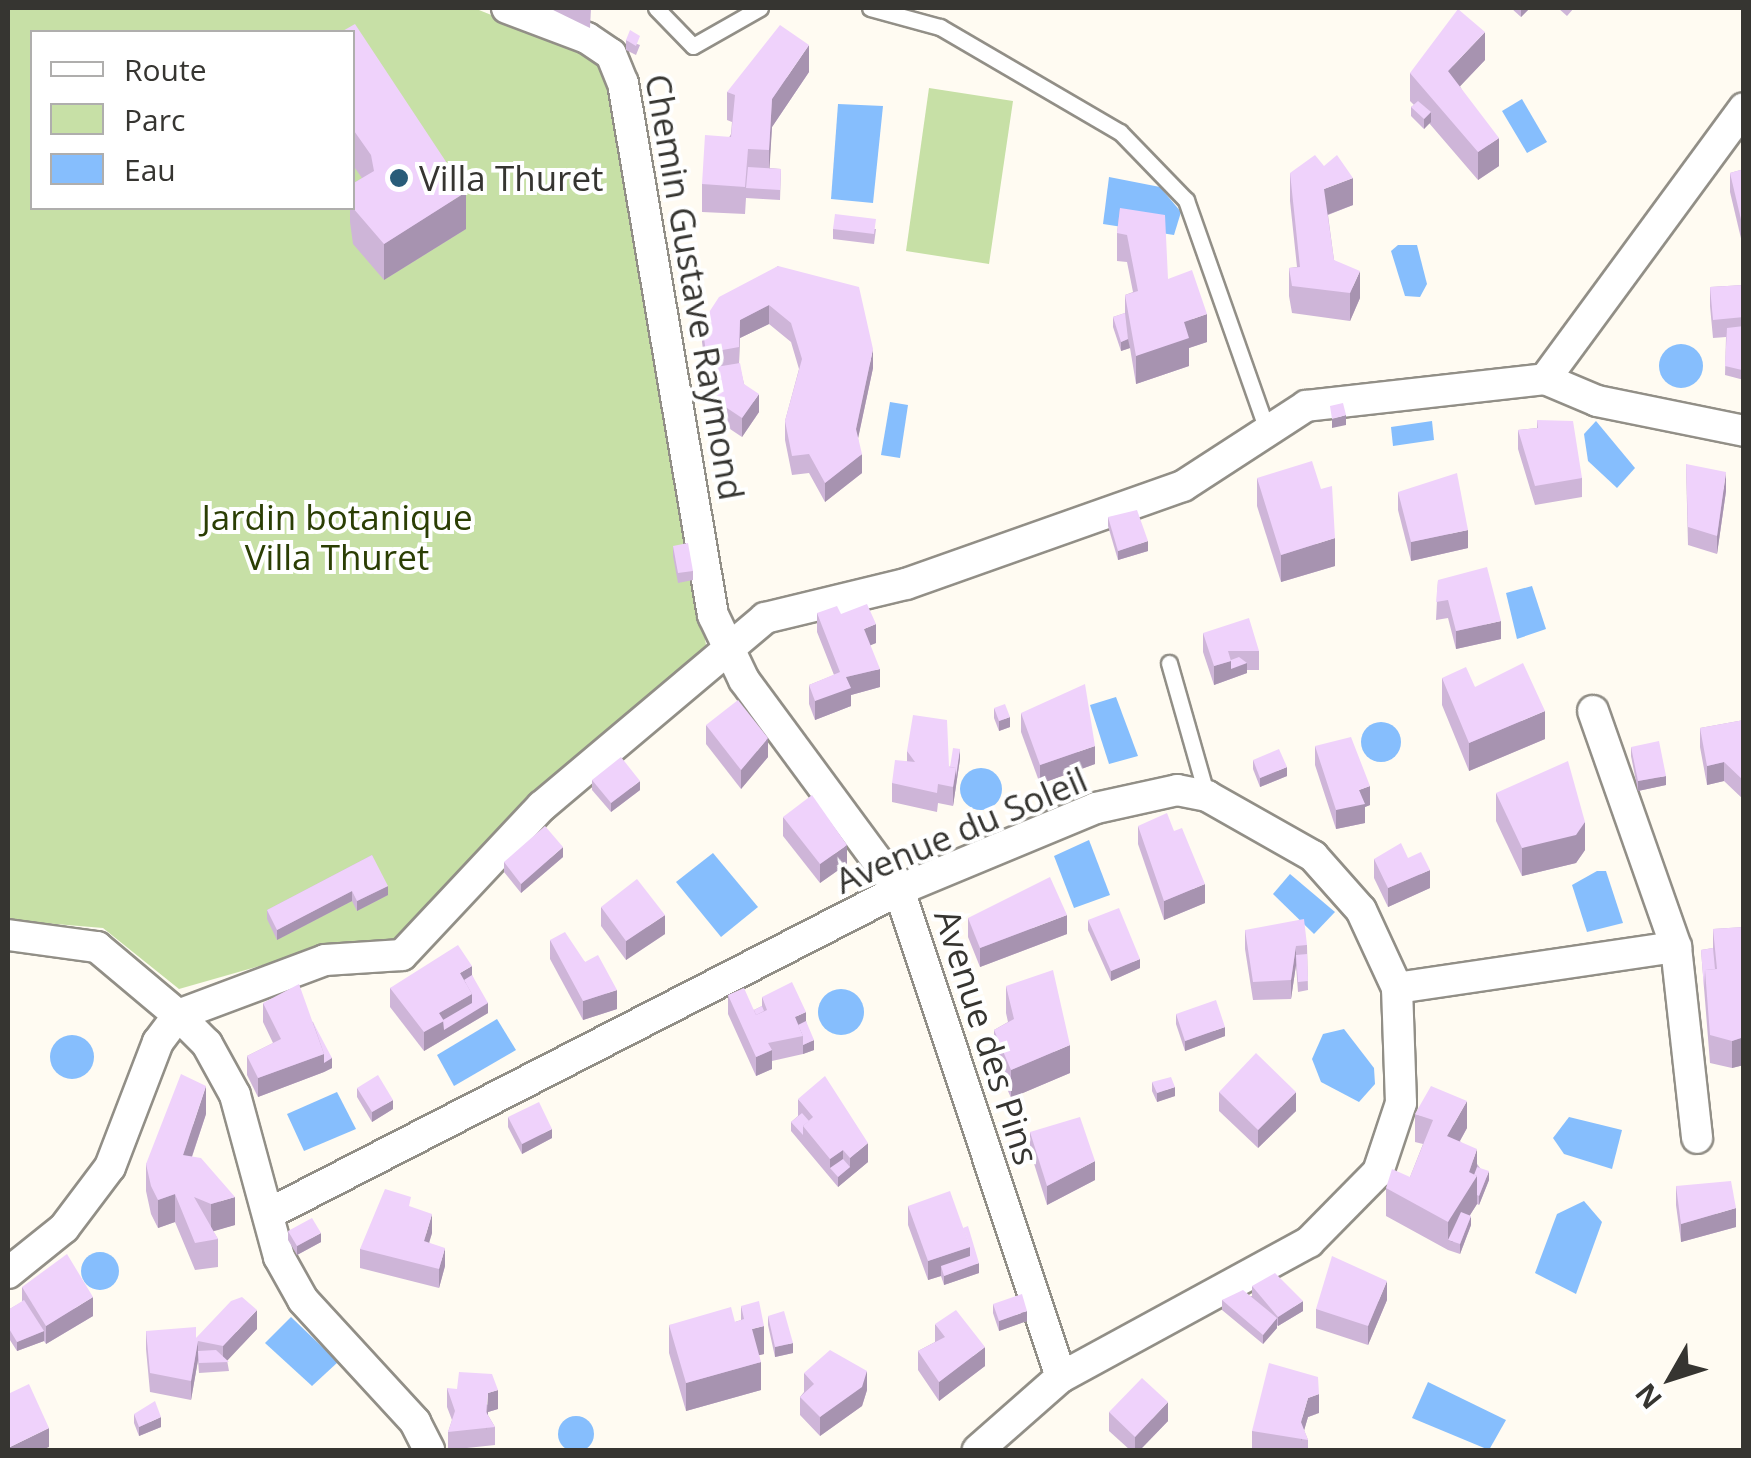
<!DOCTYPE html>
<html>
<head>
<meta charset="utf-8">
<style>
  body { margin:0 }
  #map { position:relative; width:1751px; height:1458px; overflow:hidden; background:#fffbf2; font-family:"Open Sans",sans-serif }
  div>[style] { position:absolute }
  [style*='--x'] { left:calc(var(--x)*1px); top:calc(var(--y)*1px); width:calc(var(--w)*1px); rotate:calc(var(--a)*1deg) }
  .green>* { inset:0; background:#c7e0a6 }
  .water>* { inset:0; background:#86befd }
  .round { border-radius:50% }
  .roads { filter:drop-shadow(2px 0 #928f87) drop-shadow(-2px 0 #928f87) drop-shadow(0 2px #928f87) drop-shadow(0 -2px #928f87) }
  .lane>* { height:15px; margin:-7.5px; padding:0 7.5px; transform-origin:7.5px; border-radius:7.5px; background:#fff }
  .street>* { height:30px; margin:-15px; padding:0 15px; transform-origin:15px; border-radius:15px; background:#fff }
  .wall>* { inset:0; background:#ceb5d8 }
  .shaded-wall>* { inset:0; background:#a793b0 }
  .building>* { inset:0; background:#efd2fb }
  .dots>* { width:28px; height:28px; translate:-50% -50%; box-sizing:border-box; border:5px solid #fff; border-radius:50% }
  span { translate:-50% -50%; white-space:nowrap; text-align:center; line-height:1.15; -webkit-text-stroke:8px #fff; paint-order:stroke }
  .poi-label { font-size:35px; color:#363531 }
  .left { translate:0 -50%; text-align:left }
  .street-label { font-size:35px; color:#363531 }
  .park-label { font-size:35px; color:#2b3e04 }
  .frame { position:absolute; inset:0; border:10px solid #363531; pointer-events:none }
  .legend { position:absolute; left:30px; top:30px; width:325px; height:180px; box-sizing:border-box; background:#fff; border:2px solid #afaead; margin:0; padding:12px 18px; list-style:none; font-size:30px; color:#363531 }
  .legend li { display:flex; align-items:center; gap:20px; height:50px }
  .legend b { width:50px; border:2px solid #afaead }
  .north { position:absolute; left:1621px; top:1328px; width:100px; height:100px; -webkit-text-stroke:8px #fff; paint-order:stroke; rotate:231deg; font-size:28px; font-weight:700; line-height:40px; text-align:center; color:#363531 }
  .north::after { content:''; display:block; margin:auto; width:35px; height:45px; background:#363531; clip-path:polygon(50% 0,100% 100%,50% 72%,0 100%) }
</style>
</head>
<body>
<div id="map">
  <div class="green">
    <i style="clip-path:polygon(evenodd,8px 8px,474px 8px,598px 58px,617px 90px,706px 645px,401px 945px,326px 947px,179px 989px,103px 928px,8px 920px,8px 8px,32px 32px,352px 32px,352px 208px,32px 208px,32px 32px)"></i>
    <i style="clip-path:polygon(929px 88px,1013px 101px,989px 264px,906px 251px)"></i>
  </div>
  <div class="water">
    <i style="clip-path:polygon(1522px 99px,1547px 142px,1527px 153px,1502px 111px)"></i>
    <i style="clip-path:polygon(838px 104px,883px 106px,873px 203px,831px 199px)"></i>
    <i style="clip-path:polygon(1109px 177px,1160px 187px,1181px 212px,1174px 235px,1103px 224px)"></i>
    <i style="clip-path:polygon(1398px 245px,1417px 245px,1427px 284px,1420px 297px,1405px 296px,1391px 251px)"></i>
    <i class="round" style="left:1659px;top:344px;width:44px;height:44px"></i>
    <i style="clip-path:polygon(890px 402px,908px 405px,900px 458px,881px 455px)"></i>
    <i style="clip-path:polygon(1432px 421px,1434px 440px,1393px 446px,1391px 427px)"></i>
    <i style="clip-path:polygon(1596px 421px,1635px 468px,1617px 488px,1588px 461px,1584px 434px)"></i>
    <i style="clip-path:polygon(1532px 586px,1546px 629px,1517px 639px,1506px 593px)"></i>
    <i style="clip-path:polygon(1116px 697px,1138px 756px,1109px 764px,1090px 705px)"></i>
    <i class="round" style="left:1361px;top:722px;width:40px;height:40px"></i>
    <i class="round" style="left:960px;top:768px;width:42px;height:42px"></i>
    <i style="clip-path:polygon(1089px 840px,1110px 895px,1074px 908px,1054px 856px)"></i>
    <i style="clip-path:polygon(713px 853px,758px 907px,721px 937px,676px 882px)"></i>
    <i style="clip-path:polygon(1597px 871px,1606px 871px,1623px 923px,1587px 932px,1572px 885px)"></i>
    <i style="clip-path:polygon(1290px 874px,1335px 912px,1314px 934px,1273px 894px)"></i>
    <i class="round" style="left:818px;top:989px;width:46px;height:46px"></i>
    <i style="clip-path:polygon(497px 1019px,516px 1050px,454px 1086px,437px 1055px)"></i>
    <i style="clip-path:polygon(1344px 1029px,1374px 1068px,1375px 1084px,1359px 1102px,1321px 1082px,1312px 1059px,1323px 1034px)"></i>
    <i class="round" style="left:50px;top:1035px;width:44px;height:44px"></i>
    <i style="clip-path:polygon(337px 1092px,356px 1129px,304px 1151px,287px 1114px)"></i>
    <i style="clip-path:polygon(1569px 1117px,1622px 1130px,1612px 1169px,1564px 1154px,1553px 1138px)"></i>
    <i style="clip-path:polygon(1584px 1201px,1602px 1222px,1576px 1294px,1535px 1273px,1557px 1214px)"></i>
    <i class="round" style="left:81px;top:1252px;width:38px;height:38px"></i>
    <i style="clip-path:polygon(291px 1317px,338px 1362px,312px 1386px,265px 1343px)"></i>
    <i style="clip-path:polygon(1428px 1382px,1506px 1420px,1489px 1450px,1412px 1418px)"></i>
    <i class="round" style="left:558px;top:1416px;width:36px;height:36px"></i>
  </div>
  <div class="roads">
    <div class="lane">
      <i style="--x:656;--y:8;--w:53;--a:45.8"></i>
      <i style="--x:693;--y:46;--w:77;--a:-29.6"></i>
      <i style="--x:870;--y:8;--w:73;--a:15.2"></i>
      <i style="--x:940;--y:27;--w:208;--a:30.3"></i>
      <i style="--x:1120;--y:132;--w:95;--a:45.9"></i>
      <i style="--x:1186;--y:200;--w:238;--a:70.6"></i>
      <i style="--x:1169;--y:663;--w:138;--a:74.1"></i>
    </div>
    <div class="street">
      <i style="--x:507;--y:8;--w:85;--a:20.6"></i>
      <i style="--x:587;--y:38;--w:29;--a:34"></i>
      <i style="--x:611;--y:54;--w:31;--a:68"></i>
      <i style="--x:623;--y:83;--w:540;--a:80.4"></i>
      <i style="--x:713;--y:615;--w:72;--a:64.5"></i>
      <i style="--x:744;--y:680;--w:261;--a:53.6"></i>
      <i style="--x:899;--y:890;--w:513;--a:71.6"></i>
      <i style="--x:1545;--y:379;--w:56;--a:22.9"></i>
      <i style="--x:1597;--y:401;--w:150;--a:11.5"></i>
      <i style="--x:1593;--y:711;--w:250;--a:70.6"></i>
      <i style="--x:1676;--y:947;--w:192;--a:83.7"></i>
      <i style="--x:8;--y:935;--w:90;--a:7.7"></i>
      <i style="--x:97;--y:947;--w:106;--a:40"></i>
      <i style="--x:178;--y:1015;--w:157;--a:-20.5"></i>
      <i style="--x:325;--y:960;--w:77;--a:-3.7"></i>
      <i style="--x:402;--y:955;--w:204;--a:-46.8"></i>
      <i style="--x:542;--y:806;--w:292;--a:-40.1"></i>
      <i style="--x:765;--y:618;--w:145;--a:-13.6"></i>
      <i style="--x:906;--y:584;--w:294;--a:-19.5"></i>
      <i style="--x:1183;--y:486;--w:147;--a:-33"></i>
      <i style="--x:1306;--y:406;--w:241;--a:-6.4"></i>
      <i style="--x:1545;--y:379;--w:336;--a:-53.7"></i>
      <i style="--x:1397;--y:988;--w:282;--a:-8.4"></i>
      <i style="--x:272;--y:1212;--w:705;--a:-27.18"></i>
      <i style="--x:899;--y:890;--w:213;--a:-22.6"></i>
      <i style="--x:1096;--y:808;--w:83;--a:-12.5"></i>
      <i style="--x:1177;--y:790;--w:31;--a:11"></i>
      <i style="--x:1207;--y:796;--w:122;--a:29.5"></i>
      <i style="--x:1313;--y:856;--w:72;--a:48.4"></i>
      <i style="--x:1361;--y:910;--w:86;--a:65.2"></i>
      <i style="--x:1397;--y:988;--w:115;--a:88"></i>
      <i style="--x:1401;--y:1103;--w:73;--a:108.4"></i>
      <i style="--x:1378;--y:1172;--w:98;--a:134.6"></i>
      <i style="--x:1309;--y:1242;--w:282;--a:151.4"></i>
      <i style="--x:1061;--y:1377;--w:111;--a:138.7"></i>
      <i style="--x:8;--y:1273;--w:72;--a:-38.8"></i>
      <i style="--x:64;--y:1228;--w:76;--a:-53"></i>
      <i style="--x:110;--y:1167;--w:134;--a:-69"></i>
      <i style="--x:158;--y:1042;--w:34;--a:-53"></i>
      <i style="--x:178;--y:1015;--w:41;--a:45"></i>
      <i style="--x:207;--y:1044;--w:58;--a:61.2"></i>
      <i style="--x:235;--y:1095;--w:168;--a:74.8"></i>
      <i style="--x:279;--y:1257;--w:49;--a:60.8"></i>
      <i style="--x:303;--y:1300;--w:166;--a:47.4"></i>
      <i style="--x:415;--y:1422;--w:31;--a:63"></i>
    </div>
  </div>
  <div class="wall">
    <i style="clip-path:polygon(549px 8px,591px 8px,590px 28px)"></i>
    <i style="clip-path:polygon(1511px 8px,1530px 8px,1521px 17px)"></i>
    <i style="clip-path:polygon(1558px 8px,1574px 8px,1567px 16px)"></i>
    <i style="clip-path:polygon(352px 32px,466px 229px,384px 280px,353px 244px,350px 222px,350px 208px,352px 208px,352px 184px,362px 178px,352px 164px)"></i>
    <i style="clip-path:polygon(626px 40px,640px 45px,636px 55px,626px 50px)"></i>
    <i style="clip-path:polygon(1485px 60px,1460px 86px,1499px 166px,1478px 180px,1429px 123px,1424px 129px,1411px 116px,1411px 107px,1414px 105px,1410px 101px,1410px 73px)"></i>
    <i style="clip-path:polygon(809px 72px,772px 127px,769px 168px,781px 169px,780px 200px,746px 198px,745px 214px,702px 212px,702px 184px,731px 134px,732px 122px,727px 120px,727px 92px)"></i>
    <i style="clip-path:polygon(1744px 169px,1744px 251px,1730px 192px,1730px 173px)"></i>
    <i style="clip-path:polygon(1290px 173px,1353px 205px,1328px 215px,1334px 260px,1360px 298px,1350px 321px,1292px 313px,1289px 296px,1289px 268px,1297px 267px,1290px 201px)"></i>
    <i style="clip-path:polygon(1120px 208px,1168px 279px,1207px 342px,1189px 348px,1189px 366px,1136px 384px,1130px 348px,1121px 351px,1113px 327px,1113px 317px,1125px 313px,1125px 295px,1133px 292px,1127px 262px,1117px 261px,1117px 233px)"></i>
    <i style="clip-path:polygon(833px 229px,876px 229px,874px 244px,833px 239px)"></i>
    <i style="clip-path:polygon(778px 266px,873px 368px,858px 438px,862px 473px,825px 502px,809px 473px,792px 475px,785px 440px,785px 421px,799px 369px,791px 342px,769px 324px,740px 338px,739px 363px,744px 384px,759px 412px,742px 437px,718px 421px,710px 387px,710px 371px,706px 372px,702px 342px,702px 323px)"></i>
    <i style="clip-path:polygon(1744px 285px,1744px 380px,1725px 375px,1726px 337px,1713px 338px,1710px 306px,1710px 287px)"></i>
    <i style="clip-path:polygon(1537px 420px,1582px 478px,1582px 497px,1535px 505px,1518px 449px,1518px 430px,1537px 428px)"></i>
    <i style="clip-path:polygon(1686px 464px,1726px 491px,1717px 554px,1688px 545px)"></i>
    <i style="clip-path:polygon(1257px 478px,1335px 566px,1281px 582px,1257px 506px)"></i>
    <i style="clip-path:polygon(1398px 492px,1468px 548px,1411px 561px,1398px 510px)"></i>
    <i style="clip-path:polygon(1108px 517px,1148px 551px,1118px 560px,1108px 526px)"></i>
    <i style="clip-path:polygon(673px 546px,693px 571px,693px 580px,678px 583px,673px 556px)"></i>
    <i style="clip-path:polygon(1438px 580px,1501px 639px,1456px 649px,1448px 618px,1436px 620px)"></i>
    <i style="clip-path:polygon(817px 613px,841px 614px,876px 643px,870px 645px,880px 687px,851px 695px,851px 706px,815px 720px,809px 704px,809px 685px,834px 675px,817px 632px)"></i>
    <i style="clip-path:polygon(1203px 633px,1259px 651px,1259px 670px,1247px 670px,1247px 673px,1214px 685px,1203px 652px)"></i>
    <i style="clip-path:polygon(1442px 678px,1475px 687px,1545px 739px,1469px 771px,1442px 705px)"></i>
    <i style="clip-path:polygon(994px 708px,1010px 727px,999px 731px,994px 718px)"></i>
    <i style="clip-path:polygon(1021px 713px,1095px 764px,1040px 784px,1021px 732px)"></i>
    <i style="clip-path:polygon(1744px 720px,1744px 800px,1724px 781px,1707px 785px,1700px 747px,1700px 728px)"></i>
    <i style="clip-path:polygon(706px 725px,768px 757px,741px 789px,706px 744px)"></i>
    <i style="clip-path:polygon(1315px 746px,1370px 805px,1365px 807px,1365px 823px,1336px 829px,1315px 765px)"></i>
    <i style="clip-path:polygon(1631px 747px,1666px 785px,1638px 791px,1631px 756px)"></i>
    <i style="clip-path:polygon(907px 751px,949px 767px,960px 759px,953px 806px,938px 803px,937px 812px,892px 802px,892px 783px,907px 761px)"></i>
    <i style="clip-path:polygon(1253px 760px,1287px 776px,1260px 787px,1253px 769px)"></i>
    <i style="clip-path:polygon(592px 780px,640px 790px,611px 812px,592px 790px)"></i>
    <i style="clip-path:polygon(1496px 793px,1585px 850px,1576px 863px,1522px 876px,1496px 821px)"></i>
    <i style="clip-path:polygon(783px 817px,847px 864px,820px 883px,783px 836px)"></i>
    <i style="clip-path:polygon(1138px 826px,1205px 903px,1164px 920px,1138px 844px)"></i>
    <i style="clip-path:polygon(372px 855px,388px 895px,357px 911px,352px 901px,277px 940px,267px 919px,267px 910px)"></i>
    <i style="clip-path:polygon(563px 857px,521px 893px,504px 872px,504px 862px)"></i>
    <i style="clip-path:polygon(1408px 858px,1430px 888px,1388px 907px,1374px 878px,1374px 859px)"></i>
    <i style="clip-path:polygon(601px 907px,665px 934px,626px 960px,601px 926px)"></i>
    <i style="clip-path:polygon(968px 918px,1067px 934px,980px 967px,968px 937px)"></i>
    <i style="clip-path:polygon(1088px 920px,1140px 968px,1111px 981px,1088px 930px)"></i>
    <i style="clip-path:polygon(1744px 927px,1744px 1065px,1732px 1068px,1710px 1063px,1701px 950px,1713px 948px,1713px 929px)"></i>
    <i style="clip-path:polygon(1245px 930px,1307px 945px,1308px 990px,1298px 992px,1296px 965px,1291px 999px,1253px 1000px,1245px 949px)"></i>
    <i style="clip-path:polygon(550px 940px,585px 962px,617px 1009px,583px 1020px,550px 959px)"></i>
    <i style="clip-path:polygon(472px 975px,488px 1013px,424px 1051px,390px 1007px,390px 988px)"></i>
    <i style="clip-path:polygon(1006px 986px,1070px 1073px,1011px 1098px,994px 1058px,994px 1030px,1008px 1022px,1006px 1013px)"></i>
    <i style="clip-path:polygon(728px 995px,754px 1010px,762px 1006px,762px 997px,806px 1021px,814px 1050px,803px 1054px,772px 1061px,772px 1069px,756px 1076px,728px 1014px)"></i>
    <i style="clip-path:polygon(263px 1003px,313px 1022px,332px 1068px,324px 1072px,258px 1097px,247px 1075px,247px 1056px,273px 1043px,263px 1022px)"></i>
    <i style="clip-path:polygon(1176px 1014px,1225px 1036px,1185px 1051px,1176px 1024px)"></i>
    <i style="clip-path:polygon(1152px 1082px,1175px 1096px,1157px 1102px,1152px 1091px)"></i>
    <i style="clip-path:polygon(357px 1088px,393px 1109px,372px 1122px,357px 1097px)"></i>
    <i style="clip-path:polygon(1219px 1092px,1296px 1111px,1258px 1148px,1219px 1111px)"></i>
    <i style="clip-path:polygon(798px 1099px,868px 1162px,838px 1187px,791px 1131px,791px 1122px,798px 1116px)"></i>
    <i style="clip-path:polygon(206px 1114px,192px 1157px,235px 1225px,213px 1231px,218px 1239px,218px 1267px,195px 1270px,175px 1222px,158px 1228px,151px 1214px,146px 1191px,146px 1164px)"></i>
    <i style="clip-path:polygon(1415px 1114px,1467px 1128px,1460px 1141px,1489px 1180px,1479px 1205px,1477px 1204px,1470px 1215px,1471px 1225px,1460px 1254px,1448px 1250px,1386px 1216px,1386px 1188px,1410px 1177px,1423px 1144px,1415px 1142px)"></i>
    <i style="clip-path:polygon(508px 1117px,552px 1138px,522px 1154px,508px 1127px)"></i>
    <i style="clip-path:polygon(1030px 1132px,1095px 1180px,1047px 1205px,1030px 1151px)"></i>
    <i style="clip-path:polygon(1676px 1186px,1736px 1227px,1681px 1242px,1676px 1205px)"></i>
    <i style="clip-path:polygon(908px 1206px,963px 1228px,979px 1273px,944px 1285px,941px 1276px,928px 1280px,908px 1225px)"></i>
    <i style="clip-path:polygon(288px 1231px,321px 1242px,297px 1255px,288px 1240px)"></i>
    <i style="clip-path:polygon(432px 1233px,429px 1242px,445px 1266px,439px 1288px,360px 1268px,360px 1249px)"></i>
    <i style="clip-path:polygon(1252px 1286px,1303px 1311px,1278px 1326px,1277px 1325px,1277px 1328px,1263px 1344px,1222px 1310px,1222px 1300px,1252px 1296px)"></i>
    <i style="clip-path:polygon(22px 1287px,93px 1316px,46px 1344px,44px 1341px,17px 1351px,8px 1337px,8px 1310px,22px 1302px)"></i>
    <i style="clip-path:polygon(1387px 1300px,1368px 1345px,1316px 1328px,1316px 1309px)"></i>
    <i style="clip-path:polygon(993px 1304px,1027px 1321px,999px 1331px,993px 1313px)"></i>
    <i style="clip-path:polygon(741px 1306px,764px 1354px,759px 1355px,761px 1390px,686px 1411px,669px 1353px,669px 1325px,735px 1322px,741px 1320px)"></i>
    <i style="clip-path:polygon(768px 1316px,793px 1353px,775px 1357px,768px 1325px)"></i>
    <i style="clip-path:polygon(935px 1324px,985px 1366px,939px 1401px,918px 1370px,918px 1351px,935px 1342px)"></i>
    <i style="clip-path:polygon(257px 1329px,227px 1360px,229px 1371px,199px 1373px,198px 1360px,191px 1400px,150px 1392px,146px 1349px,146px 1331px,196px 1338px)"></i>
    <i style="clip-path:polygon(804px 1373px,867px 1390px,862px 1406px,820px 1436px,800px 1415px,800px 1397px,804px 1392px)"></i>
    <i style="clip-path:polygon(447px 1388px,498px 1409px,488px 1412px,488px 1415px,495px 1427px,495px 1445px,448px 1450px,448px 1432px,452px 1420px,447px 1407px)"></i>
    <i style="clip-path:polygon(1109px 1412px,1168px 1421px,1140px 1450px,1130px 1450px,1109px 1431px)"></i>
    <i style="clip-path:polygon(1319px 1413px,1308px 1417px,1304px 1430px,1308px 1440px,1308px 1450px,1252px 1450px,1252px 1431px)"></i>
    <i style="clip-path:polygon(134px 1414px,161px 1427px,139px 1436px,134px 1423px)"></i>
  </div>
  <div class="shaded-wall">
    <i style="clip-path:polygon(1521px 8px,1530px 8px,1521px 17px)"></i>
    <i style="clip-path:polygon(1485px 32px,1485px 60px,1448px 99px,1448px 71px)"></i>
    <i style="clip-path:polygon(809px 45px,809px 72px,772px 127px,769px 177px,769px 150px,772px 99px)"></i>
    <i style="clip-path:polygon(1431px 112px,1431px 122px,1424px 129px,1424px 119px)"></i>
    <i style="clip-path:polygon(1499px 138px,1499px 166px,1478px 180px,1478px 152px)"></i>
    <i style="clip-path:polygon(1353px 178px,1353px 205px,1324px 216px,1324px 189px)"></i>
    <i style="clip-path:polygon(466px 192px,466px 229px,384px 280px,384px 244px)"></i>
    <i style="clip-path:polygon(1360px 271px,1360px 298px,1350px 321px,1350px 293px)"></i>
    <i style="clip-path:polygon(769px 305px,769px 324px,740px 338px,739px 366px,740px 320px)"></i>
    <i style="clip-path:polygon(1207px 314px,1207px 342px,1189px 348px,1189px 366px,1136px 384px,1136px 356px,1184px 322px)"></i>
    <i style="clip-path:polygon(1128px 339px,1130px 348px,1121px 351px,1121px 342px)"></i>
    <i style="clip-path:polygon(873px 349px,873px 368px,856px 448px,856px 429px)"></i>
    <i style="clip-path:polygon(759px 394px,759px 412px,742px 437px,742px 418px)"></i>
    <i style="clip-path:polygon(1346px 415px,1346px 425px,1332px 428px,1332px 419px)"></i>
    <i style="clip-path:polygon(862px 454px,862px 473px,825px 502px,825px 483px)"></i>
    <i style="clip-path:polygon(1726px 472px,1726px 491px,1717px 554px,1717px 536px)"></i>
    <i style="clip-path:polygon(1468px 530px,1468px 548px,1411px 561px,1411px 542px)"></i>
    <i style="clip-path:polygon(1335px 538px,1335px 566px,1281px 582px,1281px 555px)"></i>
    <i style="clip-path:polygon(1148px 541px,1148px 551px,1118px 560px,1118px 551px)"></i>
    <i style="clip-path:polygon(1501px 621px,1501px 639px,1456px 649px,1456px 631px)"></i>
    <i style="clip-path:polygon(876px 624px,876px 643px,864px 648px,864px 629px)"></i>
    <i style="clip-path:polygon(1231px 661px,1247px 663px,1247px 673px,1214px 685px,1214px 666px)"></i>
    <i style="clip-path:polygon(880px 669px,880px 687px,851px 695px,851px 706px,815px 720px,815px 701px,846px 677px)"></i>
    <i style="clip-path:polygon(1545px 711px,1545px 739px,1469px 771px,1469px 743px)"></i>
    <i style="clip-path:polygon(1010px 717px,1010px 727px,999px 731px,999px 721px)"></i>
    <i style="clip-path:polygon(768px 738px,768px 757px,741px 789px,741px 770px)"></i>
    <i style="clip-path:polygon(1095px 746px,1095px 764px,1040px 784px,1040px 765px)"></i>
    <i style="clip-path:polygon(960px 749px,960px 759px,953px 806px,953px 787px)"></i>
    <i style="clip-path:polygon(1724px 762px,1724px 781px,1707px 785px,1707px 766px)"></i>
    <i style="clip-path:polygon(1287px 767px,1287px 776px,1260px 787px,1260px 778px)"></i>
    <i style="clip-path:polygon(1666px 776px,1666px 785px,1638px 791px,1638px 781px)"></i>
    <i style="clip-path:polygon(640px 781px,640px 790px,611px 812px,611px 803px)"></i>
    <i style="clip-path:polygon(1370px 786px,1370px 805px,1365px 807px,1365px 823px,1336px 829px,1336px 810px,1359px 790px)"></i>
    <i style="clip-path:polygon(1585px 822px,1585px 850px,1576px 863px,1522px 876px,1522px 848px)"></i>
    <i style="clip-path:polygon(847px 845px,847px 864px,820px 883px,820px 864px)"></i>
    <i style="clip-path:polygon(563px 847px,563px 857px,521px 893px,521px 884px)"></i>
    <i style="clip-path:polygon(1430px 870px,1430px 888px,1388px 907px,1388px 888px)"></i>
    <i style="clip-path:polygon(1205px 884px,1205px 903px,1164px 920px,1164px 901px)"></i>
    <i style="clip-path:polygon(388px 886px,388px 895px,357px 911px,357px 901px)"></i>
    <i style="clip-path:polygon(352px 891px,352px 901px,277px 940px,277px 930px)"></i>
    <i style="clip-path:polygon(665px 915px,665px 934px,626px 960px,626px 941px)"></i>
    <i style="clip-path:polygon(1067px 915px,1067px 934px,980px 967px,980px 948px)"></i>
    <i style="clip-path:polygon(1296px 946px,1296px 965px,1291px 999px,1291px 980px)"></i>
    <i style="clip-path:polygon(1140px 959px,1140px 968px,1111px 981px,1111px 971px)"></i>
    <i style="clip-path:polygon(472px 966px,472px 985px,460px 982px,460px 973px)"></i>
    <i style="clip-path:polygon(617px 990px,617px 1009px,583px 1020px,583px 1001px)"></i>
    <i style="clip-path:polygon(472px 994px,488px 1003px,488px 1013px,424px 1051px,424px 1032px,439px 1013px)"></i>
    <i style="clip-path:polygon(806px 1012px,806px 1031px,798px 1034px,795px 1017px)"></i>
    <i style="clip-path:polygon(1225px 1027px,1225px 1036px,1185px 1051px,1185px 1041px)"></i>
    <i style="clip-path:polygon(1744px 1037px,1744px 1065px,1732px 1068px,1732px 1041px)"></i>
    <i style="clip-path:polygon(814px 1040px,814px 1050px,803px 1054px,803px 1045px)"></i>
    <i style="clip-path:polygon(1070px 1045px,1070px 1073px,1011px 1098px,1011px 1070px)"></i>
    <i style="clip-path:polygon(772px 1050px,772px 1069px,756px 1076px,756px 1057px)"></i>
    <i style="clip-path:polygon(324px 1054px,332px 1058px,332px 1068px,324px 1072px,258px 1097px,258px 1078px)"></i>
    <i style="clip-path:polygon(206px 1086px,206px 1114px,183px 1183px,183px 1155px)"></i>
    <i style="clip-path:polygon(1175px 1087px,1175px 1096px,1157px 1102px,1157px 1093px)"></i>
    <i style="clip-path:polygon(1296px 1092px,1296px 1111px,1258px 1148px,1258px 1130px)"></i>
    <i style="clip-path:polygon(393px 1100px,393px 1109px,372px 1122px,372px 1112px)"></i>
    <i style="clip-path:polygon(1467px 1101px,1467px 1128px,1447px 1164px,1447px 1136px)"></i>
    <i style="clip-path:polygon(552px 1129px,552px 1138px,522px 1154px,522px 1144px)"></i>
    <i style="clip-path:polygon(868px 1143px,868px 1162px,838px 1187px,838px 1177px,850px 1167px,850px 1158px)"></i>
    <i style="clip-path:polygon(1477px 1149px,1477px 1204px,1453px 1242px,1448px 1240px,1448px 1222px,1469px 1172px)"></i>
    <i style="clip-path:polygon(843px 1150px,843px 1168px,830px 1168px,830px 1178px,830px 1159px)"></i>
    <i style="clip-path:polygon(1095px 1161px,1095px 1180px,1047px 1205px,1047px 1186px)"></i>
    <i style="clip-path:polygon(1489px 1171px,1489px 1180px,1479px 1205px,1479px 1196px)"></i>
    <i style="clip-path:polygon(175px 1194px,175px 1222px,158px 1228px,158px 1200px)"></i>
    <i style="clip-path:polygon(235px 1197px,235px 1225px,211px 1232px,211px 1204px)"></i>
    <i style="clip-path:polygon(1736px 1208px,1736px 1227px,1681px 1242px,1681px 1224px)"></i>
    <i style="clip-path:polygon(432px 1214px,432px 1233px,424px 1260px,424px 1241px)"></i>
    <i style="clip-path:polygon(1471px 1216px,1471px 1225px,1460px 1254px,1460px 1244px)"></i>
    <i style="clip-path:polygon(321px 1233px,321px 1242px,297px 1255px,297px 1246px)"></i>
    <i style="clip-path:polygon(970px 1247px,970px 1265px,941px 1266px,941px 1276px,928px 1280px,928px 1261px)"></i>
    <i style="clip-path:polygon(445px 1248px,445px 1266px,439px 1288px,439px 1269px)"></i>
    <i style="clip-path:polygon(979px 1263px,979px 1273px,944px 1285px,944px 1276px)"></i>
    <i style="clip-path:polygon(1387px 1281px,1387px 1300px,1368px 1345px,1368px 1326px)"></i>
    <i style="clip-path:polygon(93px 1297px,93px 1316px,46px 1344px,46px 1326px)"></i>
    <i style="clip-path:polygon(1303px 1301px,1303px 1311px,1278px 1326px,1278px 1317px)"></i>
    <i style="clip-path:polygon(257px 1310px,257px 1329px,226px 1362px,223px 1362px,223px 1346px)"></i>
    <i style="clip-path:polygon(1027px 1311px,1027px 1321px,999px 1331px,999px 1321px)"></i>
    <i style="clip-path:polygon(1277px 1318px,1277px 1328px,1263px 1344px,1263px 1335px)"></i>
    <i style="clip-path:polygon(764px 1326px,764px 1354px,752px 1357px,752px 1329px)"></i>
    <i style="clip-path:polygon(44px 1331px,44px 1341px,17px 1351px,17px 1342px)"></i>
    <i style="clip-path:polygon(198px 1341px,198px 1360px,191px 1400px,191px 1381px)"></i>
    <i style="clip-path:polygon(793px 1343px,793px 1353px,775px 1357px,775px 1347px)"></i>
    <i style="clip-path:polygon(985px 1347px,985px 1366px,939px 1401px,939px 1382px)"></i>
    <i style="clip-path:polygon(761px 1362px,761px 1390px,686px 1411px,686px 1383px)"></i>
    <i style="clip-path:polygon(867px 1371px,867px 1390px,862px 1406px,820px 1436px,820px 1417px)"></i>
    <i style="clip-path:polygon(498px 1390px,498px 1409px,488px 1412px,486px 1431px,488px 1393px)"></i>
    <i style="clip-path:polygon(1319px 1394px,1319px 1413px,1308px 1417px,1301px 1441px,1301px 1422px,1308px 1398px)"></i>
    <i style="clip-path:polygon(1168px 1402px,1168px 1421px,1140px 1450px,1135px 1450px,1135px 1437px)"></i>
    <i style="clip-path:polygon(161px 1417px,161px 1427px,139px 1436px,139px 1427px)"></i>
    <i style="clip-path:polygon(49px 1428px,49px 1447px,42px 1450px,10px 1450px,10px 1447px)"></i>
  </div>
  <div class="building">
    <i style="clip-path:polygon(1458px 9px,1485px 32px,1448px 71px,1499px 138px,1478px 152px,1410px 73px)"></i>
    <i style="clip-path:polygon(355px 24px,466px 192px,384px 244px,353px 208px,352px 203px,352px 184px,374px 171px,371px 155px,352px 128px,352px 32px,341px 32px)"></i>
    <i style="clip-path:polygon(780px 25px,809px 45px,772px 99px,769px 150px,748px 149px,745px 187px,702px 184px,705px 135px,731px 137px,735px 95px,727px 92px)"></i>
    <i style="clip-path:polygon(630px 30px,640px 36px,636px 46px,626px 40px)"></i>
    <i style="clip-path:polygon(1418px 101px,1431px 112px,1424px 119px,1411px 107px)"></i>
    <i style="clip-path:polygon(1315px 155px,1324px 166px,1337px 155px,1353px 178px,1324px 189px,1334px 260px,1360px 271px,1350px 293px,1292px 286px,1289px 268px,1300px 267px,1290px 173px)"></i>
    <i style="clip-path:polygon(748px 167px,781px 169px,780px 190px,746px 188px)"></i>
    <i style="clip-path:polygon(1744px 169px,1744px 232px,1730px 173px)"></i>
    <i style="clip-path:polygon(1120px 208px,1165px 215px,1168px 279px,1192px 270px,1207px 314px,1184px 322px,1189px 338px,1136px 356px,1125px 295px,1138px 291px,1127px 235px,1117px 233px)"></i>
    <i style="clip-path:polygon(835px 214px,876px 219px,874px 234px,833px 229px)"></i>
    <i style="clip-path:polygon(778px 266px,859px 287px,873px 349px,856px 429px,862px 454px,825px 483px,809px 454px,792px 456px,785px 421px,802px 359px,791px 323px,769px 305px,740px 320px,739px 347px,706px 353px,702px 323px,719px 297px)"></i>
    <i style="clip-path:polygon(1744px 285px,1744px 317px,1713px 320px,1710px 287px)"></i>
    <i style="clip-path:polygon(1125px 313px,1128px 339px,1121px 342px,1113px 317px)"></i>
    <i style="clip-path:polygon(1744px 326px,1744px 353px,1742px 370px,1725px 366px,1727px 328px)"></i>
    <i style="clip-path:polygon(740px 363px,744px 384px,759px 394px,742px 418px,718px 402px,710px 368px)"></i>
    <i style="clip-path:polygon(1343px 403px,1346px 415px,1332px 419px,1330px 406px)"></i>
    <i style="clip-path:polygon(1537px 420px,1573px 421px,1582px 478px,1535px 486px,1518px 430px,1538px 428px)"></i>
    <i style="clip-path:polygon(1312px 461px,1321px 489px,1332px 486px,1335px 538px,1281px 555px,1257px 478px)"></i>
    <i style="clip-path:polygon(1686px 464px,1726px 472px,1717px 536px,1688px 527px)"></i>
    <i style="clip-path:polygon(1457px 473px,1468px 530px,1411px 542px,1398px 492px)"></i>
    <i style="clip-path:polygon(1137px 510px,1148px 541px,1118px 551px,1108px 517px)"></i>
    <i style="clip-path:polygon(688px 543px,693px 571px,678px 573px,673px 546px)"></i>
    <i style="clip-path:polygon(1487px 567px,1501px 621px,1456px 631px,1448px 600px,1436px 602px,1438px 580px)"></i>
    <i style="clip-path:polygon(867px 604px,876px 624px,864px 629px,880px 669px,846px 677px,851px 688px,815px 701px,809px 685px,840px 672px,817px 613px,837px 606px,841px 614px)"></i>
    <i style="clip-path:polygon(1249px 618px,1259px 651px,1228px 651px,1231px 661px,1214px 666px,1203px 633px)"></i>
    <i style="clip-path:polygon(1239px 657px,1247px 663px,1231px 669px,1231px 660px)"></i>
    <i style="clip-path:polygon(1523px 663px,1545px 711px,1469px 743px,1442px 678px,1466px 667px,1475px 687px)"></i>
    <i style="clip-path:polygon(1085px 684px,1095px 746px,1040px 765px,1021px 713px)"></i>
    <i style="clip-path:polygon(738px 700px,768px 738px,741px 770px,706px 725px)"></i>
    <i style="clip-path:polygon(1005px 704px,1010px 717px,999px 721px,994px 708px)"></i>
    <i style="clip-path:polygon(913px 715px,947px 720px,949px 767px,956px 768px,953px 787px,938px 784px,937px 793px,892px 783px,895px 760px,915px 762px,907px 751px)"></i>
    <i style="clip-path:polygon(1744px 720px,1744px 781px,1724px 762px,1707px 766px,1700px 728px)"></i>
    <i style="clip-path:polygon(1351px 737px,1370px 786px,1359px 790px,1365px 804px,1336px 810px,1315px 746px)"></i>
    <i style="clip-path:polygon(1659px 741px,1666px 776px,1638px 781px,1631px 747px)"></i>
    <i style="clip-path:polygon(953px 748px,960px 749px,956px 777px,956px 768px,950px 767px)"></i>
    <i style="clip-path:polygon(1279px 749px,1287px 767px,1260px 778px,1253px 760px)"></i>
    <i style="clip-path:polygon(621px 757px,640px 781px,611px 803px,592px 780px)"></i>
    <i style="clip-path:polygon(1568px 761px,1585px 822px,1576px 835px,1522px 848px,1496px 793px)"></i>
    <i style="clip-path:polygon(812px 795px,847px 845px,820px 864px,783px 817px)"></i>
    <i style="clip-path:polygon(1167px 813px,1174px 831px,1182px 828px,1205px 884px,1164px 901px,1138px 826px)"></i>
    <i style="clip-path:polygon(545px 826px,563px 847px,521px 884px,504px 862px)"></i>
    <i style="clip-path:polygon(1401px 843px,1408px 858px,1421px 852px,1430px 870px,1388px 888px,1374px 859px)"></i>
    <i style="clip-path:polygon(372px 855px,388px 886px,357px 901px,352px 891px,277px 930px,267px 910px)"></i>
    <i style="clip-path:polygon(1050px 877px,1067px 915px,980px 948px,968px 918px)"></i>
    <i style="clip-path:polygon(637px 879px,665px 915px,626px 941px,601px 907px)"></i>
    <i style="clip-path:polygon(1119px 908px,1140px 959px,1111px 971px,1088px 920px)"></i>
    <i style="clip-path:polygon(1304px 919px,1307px 945px,1296px 946px,1291px 980px,1253px 982px,1245px 930px)"></i>
    <i style="clip-path:polygon(1744px 927px,1744px 1037px,1732px 1041px,1710px 1035px,1705px 970px,1717px 969px,1713px 929px)"></i>
    <i style="clip-path:polygon(565px 932px,585px 962px,598px 955px,617px 990px,583px 1001px,550px 940px)"></i>
    <i style="clip-path:polygon(458px 945px,472px 966px,460px 973px,472px 994px,439px 1013px,444px 1021px,424px 1032px,390px 988px)"></i>
    <i style="clip-path:polygon(1713px 948px,1715px 969px,1705px 970px,1704px 988px,1701px 950px)"></i>
    <i style="clip-path:polygon(1307px 954px,1308px 981px,1298px 982px,1296px 955px)"></i>
    <i style="clip-path:polygon(1053px 970px,1070px 1045px,1011px 1070px,994px 1030px,1014px 1019px,1006px 986px)"></i>
    <i style="clip-path:polygon(472px 975px,488px 1003px,444px 1030px,443px 1020px,472px 1003px,472px 994px,464px 980px)"></i>
    <i style="clip-path:polygon(792px 982px,806px 1012px,795px 1017px,803px 1036px,768px 1043px,772px 1050px,756px 1057px,728px 995px,744px 988px,756px 1015px,767px 1010px,762px 997px)"></i>
    <i style="clip-path:polygon(299px 984px,324px 1054px,258px 1078px,247px 1056px,281px 1039px,263px 1003px)"></i>
    <i style="clip-path:polygon(1216px 1000px,1225px 1027px,1185px 1041px,1176px 1014px)"></i>
    <i style="clip-path:polygon(762px 1006px,764px 1011px,756px 1015px,754px 1010px)"></i>
    <i style="clip-path:polygon(806px 1021px,814px 1040px,803px 1045px,803px 1036px,798px 1025px)"></i>
    <i style="clip-path:polygon(313px 1022px,332px 1058px,324px 1063px,324px 1054px)"></i>
    <i style="clip-path:polygon(1256px 1053px,1296px 1092px,1258px 1130px,1219px 1092px)"></i>
    <i style="clip-path:polygon(181px 1074px,206px 1086px,183px 1155px,201px 1158px,235px 1197px,211px 1204px,194px 1197px,218px 1239px,195px 1243px,175px 1194px,158px 1200px,151px 1186px,146px 1164px)"></i>
    <i style="clip-path:polygon(378px 1075px,393px 1100px,372px 1112px,357px 1088px)"></i>
    <i style="clip-path:polygon(825px 1076px,868px 1143px,850px 1158px,843px 1150px,830px 1159px,803px 1126px,813px 1117px,798px 1099px)"></i>
    <i style="clip-path:polygon(1171px 1077px,1175px 1087px,1157px 1093px,1152px 1082px)"></i>
    <i style="clip-path:polygon(1431px 1086px,1467px 1101px,1447px 1136px,1477px 1149px,1469px 1172px,1477px 1176px,1448px 1222px,1386px 1188px,1392px 1169px,1410px 1177px,1433px 1120px,1415px 1114px)"></i>
    <i style="clip-path:polygon(539px 1102px,552px 1129px,522px 1144px,508px 1117px)"></i>
    <i style="clip-path:polygon(802px 1113px,809px 1121px,803px 1126px,803px 1135px,791px 1122px)"></i>
    <i style="clip-path:polygon(1080px 1117px,1095px 1161px,1047px 1186px,1030px 1132px)"></i>
    <i style="clip-path:polygon(843px 1159px,850px 1167px,838px 1177px,830px 1168px)"></i>
    <i style="clip-path:polygon(1477px 1167px,1489px 1171px,1479px 1196px,1477px 1195px,1477px 1176px,1474px 1175px)"></i>
    <i style="clip-path:polygon(1731px 1181px,1736px 1208px,1681px 1224px,1676px 1186px)"></i>
    <i style="clip-path:polygon(385px 1189px,411px 1197px,409px 1206px,432px 1214px,424px 1241px,445px 1248px,439px 1269px,360px 1249px)"></i>
    <i style="clip-path:polygon(950px 1191px,970px 1247px,928px 1261px,908px 1206px)"></i>
    <i style="clip-path:polygon(1461px 1212px,1471px 1216px,1460px 1244px,1448px 1240px)"></i>
    <i style="clip-path:polygon(312px 1218px,321px 1233px,297px 1246px,288px 1231px)"></i>
    <i style="clip-path:polygon(968px 1226px,979px 1263px,944px 1276px,941px 1266px,970px 1256px,970px 1247px,963px 1228px)"></i>
    <i style="clip-path:polygon(67px 1254px,93px 1297px,46px 1326px,22px 1287px)"></i>
    <i style="clip-path:polygon(1332px 1256px,1387px 1281px,1368px 1326px,1316px 1309px)"></i>
    <i style="clip-path:polygon(1275px 1273px,1303px 1301px,1278px 1317px,1252px 1286px)"></i>
    <i style="clip-path:polygon(1243px 1290px,1277px 1318px,1263px 1335px,1222px 1300px)"></i>
    <i style="clip-path:polygon(1022px 1294px,1027px 1311px,999px 1321px,993px 1304px)"></i>
    <i style="clip-path:polygon(242px 1297px,257px 1310px,223px 1346px,198px 1341px,191px 1381px,150px 1373px,146px 1331px,196px 1327px,196px 1338px,231px 1301px)"></i>
    <i style="clip-path:polygon(24px 1300px,44px 1331px,17px 1342px,8px 1327px,8px 1310px)"></i>
    <i style="clip-path:polygon(759px 1301px,764px 1326px,752px 1329px,761px 1362px,686px 1383px,669px 1325px,731px 1307px,735px 1322px,744px 1319px,741px 1306px)"></i>
    <i style="clip-path:polygon(956px 1310px,985px 1347px,939px 1382px,918px 1351px,945px 1337px,935px 1324px)"></i>
    <i style="clip-path:polygon(784px 1311px,793px 1343px,775px 1347px,768px 1316px)"></i>
    <i style="clip-path:polygon(216px 1350px,229px 1362px,199px 1363px,198px 1351px)"></i>
    <i style="clip-path:polygon(830px 1350px,867px 1371px,862px 1387px,820px 1417px,800px 1397px,814px 1384px,804px 1373px)"></i>
    <i style="clip-path:polygon(1269px 1363px,1318px 1377px,1319px 1394px,1308px 1398px,1301px 1422px,1308px 1440px,1252px 1431px)"></i>
    <i style="clip-path:polygon(459px 1372px,492px 1374px,498px 1390px,488px 1393px,486px 1412px,495px 1427px,448px 1432px,455px 1411px,447px 1388px,457px 1389px)"></i>
    <i style="clip-path:polygon(1142px 1378px,1168px 1402px,1135px 1437px,1109px 1412px)"></i>
    <i style="clip-path:polygon(29px 1384px,49px 1428px,10px 1447px,8px 1443px,8px 1394px)"></i>
    <i style="clip-path:polygon(155px 1401px,161px 1417px,139px 1427px,134px 1414px)"></i>
  </div>
  <div class="dots">
    <i style="left:399px;top:178px;background:#295c79"></i>
  </div>
  <div class="poi-label">
    <span class="left" style="left:419px;top:178px">Villa Thuret</span>
  </div>
  <div class="street-label">
    <span style="left:695px;top:287px;rotate:80deg">Chemin Gustave Raymond</span>
    <span style="left:961px;top:830px;rotate:-23deg">Avenue du Soleil</span>
    <span style="left:987px;top:1037px;rotate:72deg">Avenue des Pins</span>
  </div>
  <div class="park-label">
    <span style="left:337px;top:537px">Jardin botanique<br>Villa Thuret</span>
  </div>
  <div class="frame"></div>
  <ul class="legend">
  <li><b style="height:12px;background:#fff"></b>Route</li>
  <li><b style="height:28px;background:#c7e0a6"></b>Parc</li>
  <li><b style="height:28px;background:#86befd"></b>Eau</li>
  </ul>
  <div class="north">N</div>
</div>
</body>
</html>
